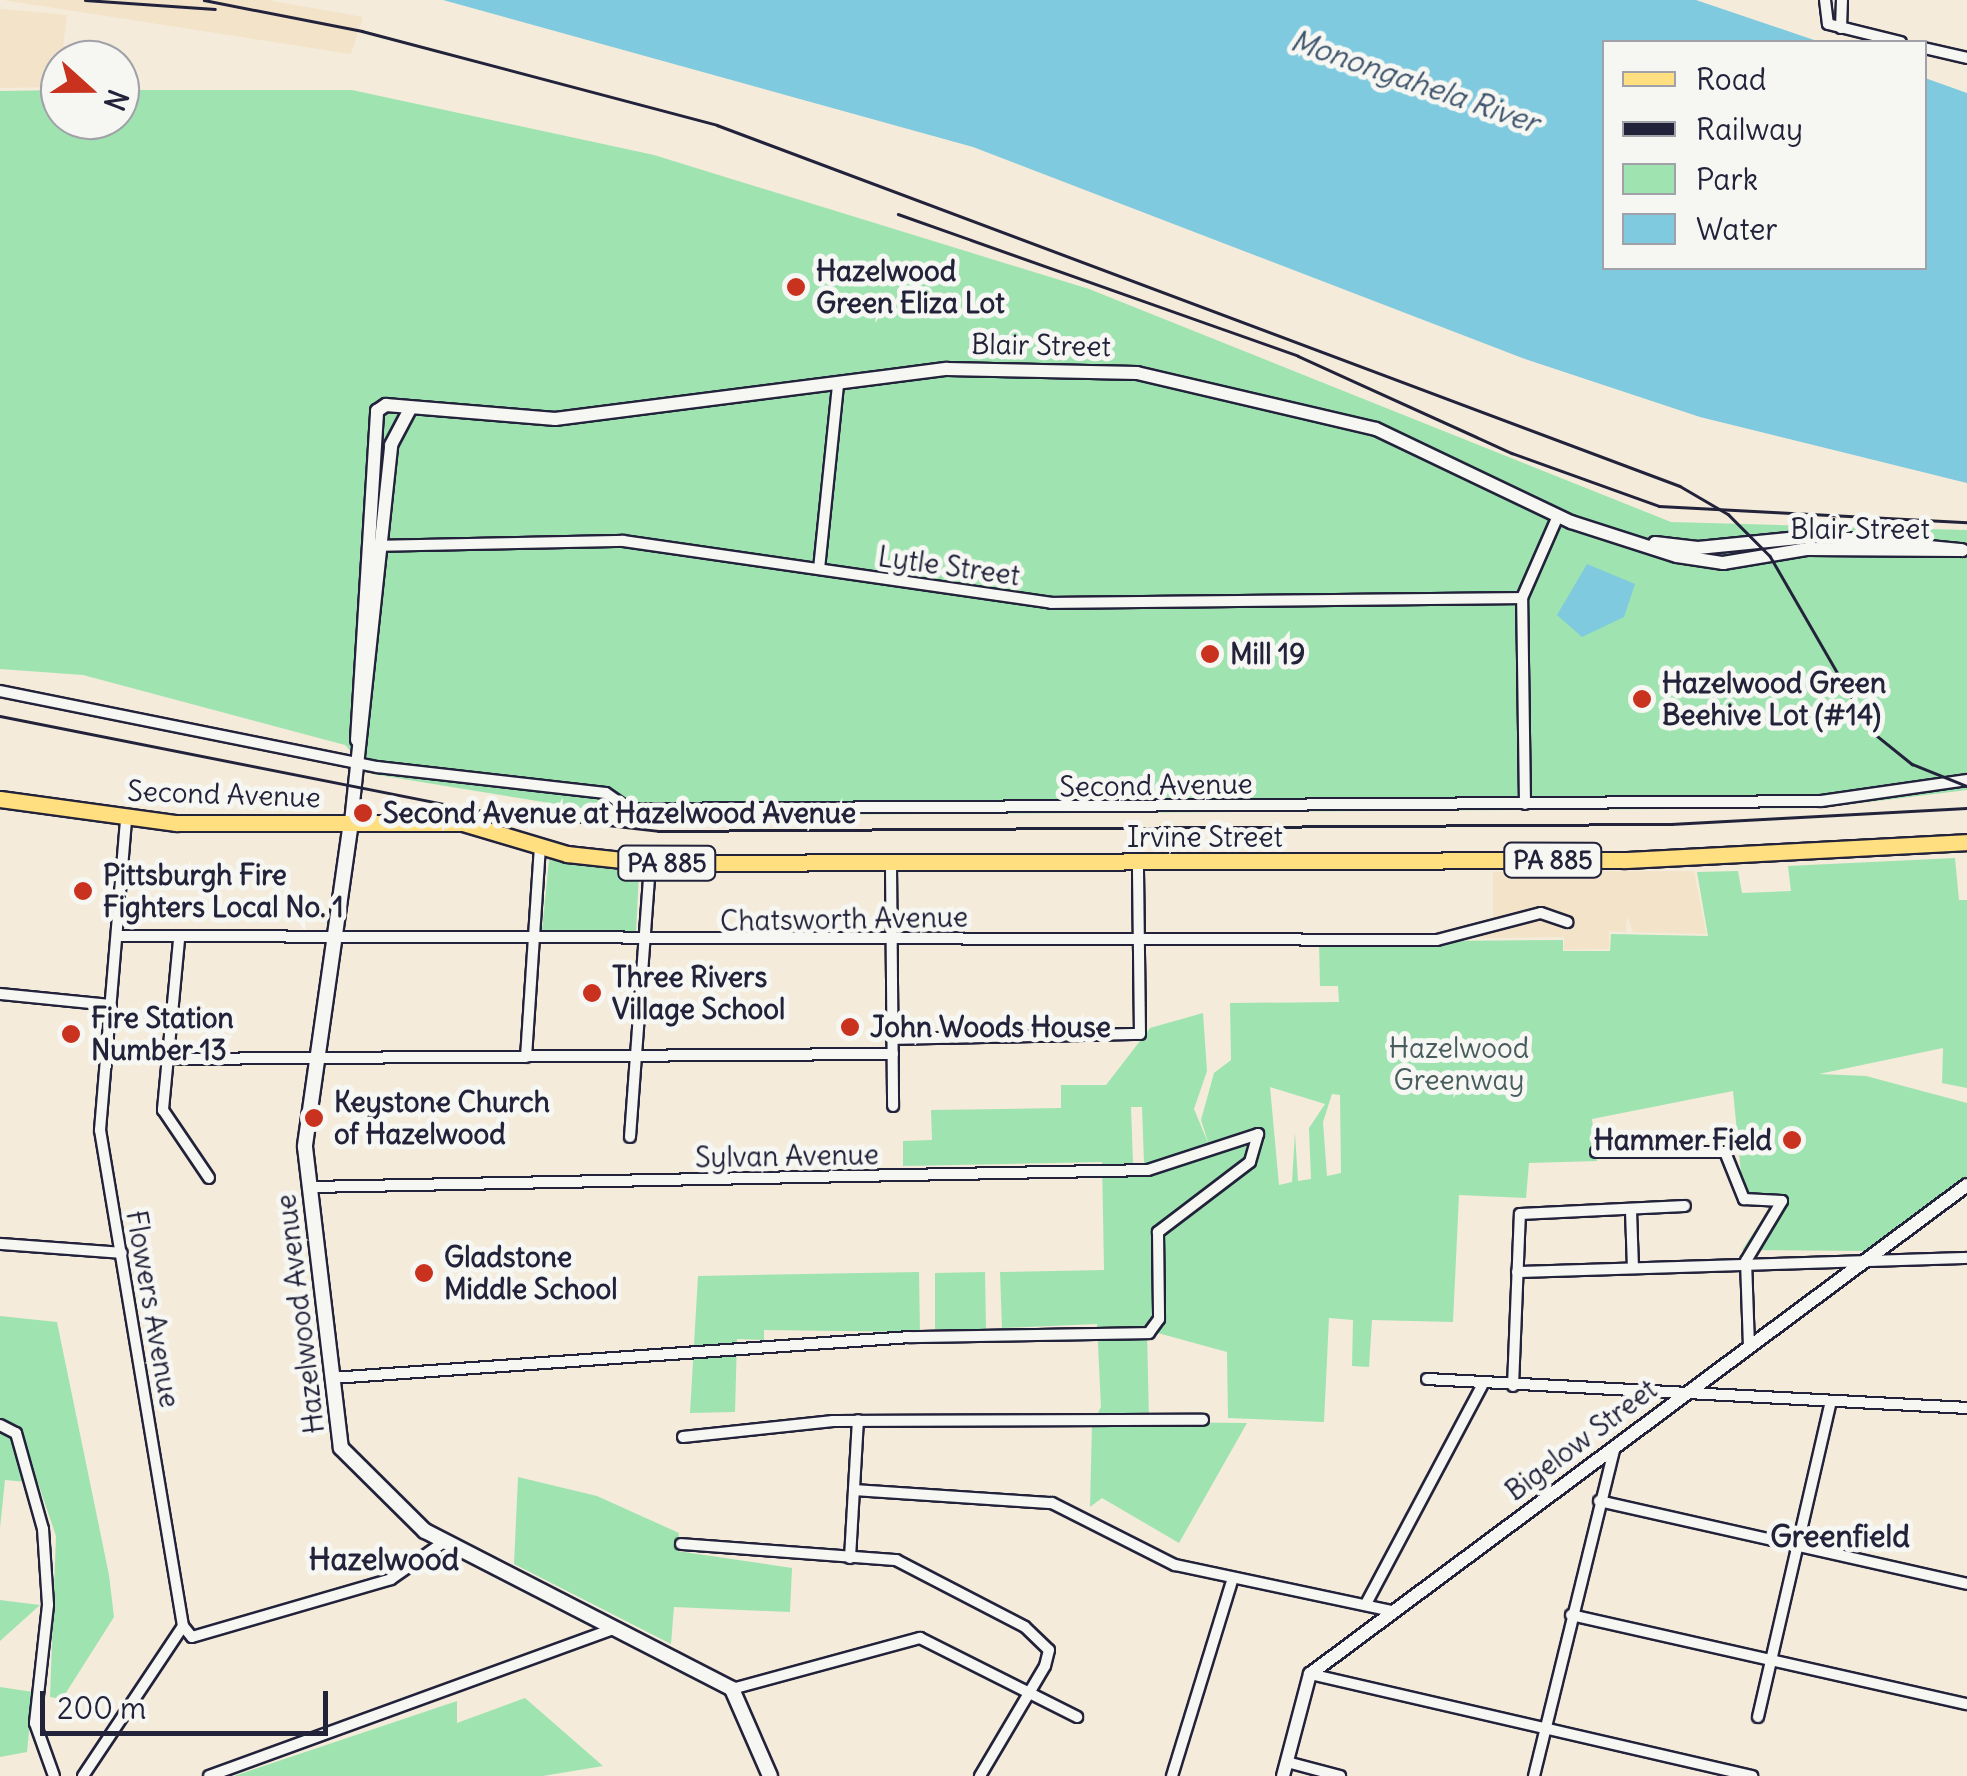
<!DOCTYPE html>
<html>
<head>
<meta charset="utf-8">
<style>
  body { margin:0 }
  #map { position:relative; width:1967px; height:1776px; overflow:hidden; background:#f4ebda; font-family:Delius,sans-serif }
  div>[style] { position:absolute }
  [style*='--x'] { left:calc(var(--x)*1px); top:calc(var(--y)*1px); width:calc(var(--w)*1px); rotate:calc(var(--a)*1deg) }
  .built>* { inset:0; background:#f3e3c9 }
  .green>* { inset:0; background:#9fe4b0 }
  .water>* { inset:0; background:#7fcadf }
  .roads { filter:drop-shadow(2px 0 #22223b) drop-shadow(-2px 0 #22223b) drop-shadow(0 2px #22223b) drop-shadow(0 -2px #22223b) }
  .minor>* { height:10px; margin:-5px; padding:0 5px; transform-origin:5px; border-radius:5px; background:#f6f6f2 }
  .tertiary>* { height:12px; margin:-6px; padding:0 6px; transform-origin:6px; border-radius:6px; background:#f6f6f2 }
  .secondary>* { height:14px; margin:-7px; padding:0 7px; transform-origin:7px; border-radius:7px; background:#f6f6f2 }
  .primary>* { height:15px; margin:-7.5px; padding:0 7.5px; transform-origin:7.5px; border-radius:7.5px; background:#ffdf80 }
  .rail>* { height:2.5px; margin:-1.25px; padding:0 1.25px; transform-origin:1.25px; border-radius:1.25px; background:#22223b }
  .dots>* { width:28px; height:28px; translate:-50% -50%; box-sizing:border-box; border:5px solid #f6f6f2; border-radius:50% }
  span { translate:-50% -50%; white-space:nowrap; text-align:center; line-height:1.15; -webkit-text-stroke:10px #f6f6f2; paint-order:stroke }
  .shield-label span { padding:2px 8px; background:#f6f6f2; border:2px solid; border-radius:8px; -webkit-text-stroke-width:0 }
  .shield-label { font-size:25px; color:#22223b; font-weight:700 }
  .poi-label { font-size:28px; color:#22223b; font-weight:700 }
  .left { translate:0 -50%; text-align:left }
  .right { translate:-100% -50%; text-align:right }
  .street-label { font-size:28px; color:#22223b }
  .park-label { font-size:28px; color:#485c5e }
  .water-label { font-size:30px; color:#3e546c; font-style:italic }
  .neighbourhood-label { font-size:30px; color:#22223b; font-weight:700 }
  .legend { position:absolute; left:1602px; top:40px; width:325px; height:230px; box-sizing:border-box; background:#f6f6f2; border:2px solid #a1a1a9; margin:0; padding:12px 18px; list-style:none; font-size:30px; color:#22223b }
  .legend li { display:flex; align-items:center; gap:20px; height:50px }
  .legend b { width:50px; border:2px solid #a1a1a9 }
  .north { position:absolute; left:40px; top:40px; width:100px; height:100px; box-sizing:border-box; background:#f6f6f2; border:2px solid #a1a1a9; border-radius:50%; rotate:111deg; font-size:28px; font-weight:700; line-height:40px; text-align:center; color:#22223b }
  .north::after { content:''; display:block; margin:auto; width:35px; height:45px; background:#c8321e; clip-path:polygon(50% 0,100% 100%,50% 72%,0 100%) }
  .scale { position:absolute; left:40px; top:1691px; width:288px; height:45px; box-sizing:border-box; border:5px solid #22223b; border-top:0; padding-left:12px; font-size:30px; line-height:35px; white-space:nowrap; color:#22223b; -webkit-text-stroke:8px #f6f6f2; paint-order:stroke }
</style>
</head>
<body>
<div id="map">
  <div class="built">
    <i style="clip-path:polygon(3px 0,267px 0,363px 17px,351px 54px)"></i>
    <i style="clip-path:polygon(0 9px,67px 15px,58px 87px,0 88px)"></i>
    <i style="clip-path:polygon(1694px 871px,1706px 934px,1633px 932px,1627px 915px,1626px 932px,1609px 931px,1609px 949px,1564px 950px,1564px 937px,1480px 938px,1480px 926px,1493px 925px,1493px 872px)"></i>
  </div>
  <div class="green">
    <i style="clip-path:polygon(60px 90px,60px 120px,120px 120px,120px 90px,352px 90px,654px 155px,1089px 289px,1671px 522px,1967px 530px,1967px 790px,1820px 808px,629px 816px,372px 774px,345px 745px,83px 675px,0 669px,0 91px)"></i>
    <i style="clip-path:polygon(evenodd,1955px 858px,1959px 900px,1967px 900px,1967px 1088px,1942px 1083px,1943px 1048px,1819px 1074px,1866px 1076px,1967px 1103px,1967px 1176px,1866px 1251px,1742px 1250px,1772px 1205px,1744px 1204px,1733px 1091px,1592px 1119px,1597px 1161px,1529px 1163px,1526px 1198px,1459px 1195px,1453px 1322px,1372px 1320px,1369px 1367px,1352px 1366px,1353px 1320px,1329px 1318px,1324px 1422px,1228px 1418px,1227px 1352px,1147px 1330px,1149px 1422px,1247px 1423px,1179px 1543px,1102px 1498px,1090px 1507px,1092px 1424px,1101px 1407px,1097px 1324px,1002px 1328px,1000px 1272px,1104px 1270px,1102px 1162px,903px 1166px,903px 1141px,932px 1140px,931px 1110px,1061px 1108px,1061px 1085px,1106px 1085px,1150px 1028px,1203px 1013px,1207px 1071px,1194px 1109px,1209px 1145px,1201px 1120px,1214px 1073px,1231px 1060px,1230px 1003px,1339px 1002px,1338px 986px,1320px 986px,1319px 942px,1563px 940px,1563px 951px,1610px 951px,1611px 934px,1708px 936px,1697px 872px,1738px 871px,1742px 893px,1791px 891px,1788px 866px,1955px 858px,1270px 1087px,1325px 1104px,1309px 1128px,1311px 1179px,1298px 1181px,1295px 1133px,1292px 1182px,1279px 1185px,1270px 1087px,1955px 858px,1332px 1094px,1340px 1095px,1341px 1173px,1327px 1176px,1323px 1122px,1332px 1094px,1955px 858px,1131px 1107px,1142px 1107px,1144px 1163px,1133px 1163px,1131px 1107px)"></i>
    <i style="clip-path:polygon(549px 860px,639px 873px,636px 932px,542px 930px)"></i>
    <i style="clip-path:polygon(919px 1272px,920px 1332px,764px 1330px,764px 1340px,737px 1339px,735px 1412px,690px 1413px,698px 1276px)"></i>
    <i style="clip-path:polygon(985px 1272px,986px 1329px,935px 1329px,935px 1273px)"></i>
    <i style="clip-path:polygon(0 1316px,57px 1322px,109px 1575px,114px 1617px,62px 1699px,50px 1697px,56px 1536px,38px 1483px,5px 1480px,0 1528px)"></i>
    <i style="clip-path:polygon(518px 1477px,597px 1496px,679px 1533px,677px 1551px,792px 1568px,790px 1612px,674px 1607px,671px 1644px,514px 1564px)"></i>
    <i style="clip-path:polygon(0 1600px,40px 1605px,0 1641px)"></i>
    <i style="clip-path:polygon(0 1687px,33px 1692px,27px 1752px,0 1757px)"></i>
    <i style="clip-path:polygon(525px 1698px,603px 1766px,543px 1776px,234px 1776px,457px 1701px,457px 1723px)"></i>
  </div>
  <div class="water">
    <i style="clip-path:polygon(443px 0,1696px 0,1820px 42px,1604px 42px,1604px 268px,1924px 268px,1925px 78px,1967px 93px,1967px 483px,1700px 417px,1525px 359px,973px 147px)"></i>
    <i style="clip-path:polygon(1587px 564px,1635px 584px,1624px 617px,1582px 637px,1557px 615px)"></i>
  </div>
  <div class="roads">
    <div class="minor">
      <i style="--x:1825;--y:0;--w:24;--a:83"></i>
      <i style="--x:1828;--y:24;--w:75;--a:13.9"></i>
      <i style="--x:1841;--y:28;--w:28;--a:-88"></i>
      <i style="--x:1924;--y:48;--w:44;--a:13.1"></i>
      <i style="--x:376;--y:546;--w:247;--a:-1.2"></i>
      <i style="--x:623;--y:541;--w:432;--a:8.2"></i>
      <i style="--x:1051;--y:603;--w:471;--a:-0.6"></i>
      <i style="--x:819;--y:569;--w:186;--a:-84.1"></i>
      <i style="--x:0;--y:691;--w:385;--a:11.4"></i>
      <i style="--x:377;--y:767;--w:230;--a:6.5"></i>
      <i style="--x:606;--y:793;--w:28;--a:35"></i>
      <i style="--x:629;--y:809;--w:1192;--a:-0.38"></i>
      <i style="--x:1821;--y:801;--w:148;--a:-8.2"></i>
      <i style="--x:1525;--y:804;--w:206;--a:-90.8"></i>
      <i style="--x:1522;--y:598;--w:90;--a:-66.3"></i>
      <i style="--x:891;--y:866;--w:240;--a:89.5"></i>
      <i style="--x:117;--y:936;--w:1320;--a:0.17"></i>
      <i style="--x:1437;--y:940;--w:107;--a:-14.6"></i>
      <i style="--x:1541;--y:913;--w:28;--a:19"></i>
      <i style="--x:179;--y:940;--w:171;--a:95.4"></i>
      <i style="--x:163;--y:1110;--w:82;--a:55.9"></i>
      <i style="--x:0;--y:994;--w:111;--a:5.7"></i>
      <i style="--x:892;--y:1039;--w:248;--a:-1.2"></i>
      <i style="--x:1140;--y:1034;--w:171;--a:-90.7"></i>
      <i style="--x:526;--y:1057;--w:209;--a:-86.2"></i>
      <i style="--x:169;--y:1059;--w:724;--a:-0.4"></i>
      <i style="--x:630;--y:1137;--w:275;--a:-85.8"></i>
      <i style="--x:1596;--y:1152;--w:129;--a:0"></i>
      <i style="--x:1725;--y:1152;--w:51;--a:68"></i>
      <i style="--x:1744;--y:1199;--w:38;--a:3"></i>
      <i style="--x:1782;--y:1201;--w:70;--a:121"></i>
      <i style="--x:311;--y:1187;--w:837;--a:-1.16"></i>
      <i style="--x:1148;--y:1170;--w:116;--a:-18.1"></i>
      <i style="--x:1258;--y:1134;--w:29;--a:106"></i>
      <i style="--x:1250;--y:1162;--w:116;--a:142.7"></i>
      <i style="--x:1158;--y:1232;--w:87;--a:89.3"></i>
      <i style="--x:1159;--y:1319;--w:17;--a:126"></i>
      <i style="--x:1149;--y:1333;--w:239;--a:179"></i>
      <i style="--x:910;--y:1337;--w:579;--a:175.94"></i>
      <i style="--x:1631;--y:1211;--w:56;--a:88"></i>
      <i style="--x:0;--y:1244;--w:122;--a:4.2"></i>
      <i style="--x:1746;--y:1261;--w:85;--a:88"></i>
      <i style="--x:1517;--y:1272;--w:450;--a:-1.8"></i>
      <i style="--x:1427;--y:1379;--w:541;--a:3.07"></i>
      <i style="--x:1513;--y:1386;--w:172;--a:-87.7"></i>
      <i style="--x:1520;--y:1214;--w:165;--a:-2.8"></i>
      <i style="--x:0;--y:1425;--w:18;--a:27"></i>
      <i style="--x:16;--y:1433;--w:100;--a:74.3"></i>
      <i style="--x:43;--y:1529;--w:76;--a:86.2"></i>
      <i style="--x:48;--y:1605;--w:119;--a:96.3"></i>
      <i style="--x:35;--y:1723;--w:56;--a:70.3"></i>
      <i style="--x:683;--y:1437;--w:151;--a:-6.1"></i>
      <i style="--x:833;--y:1421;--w:370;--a:-0.2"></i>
      <i style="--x:855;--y:1490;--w:197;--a:3.8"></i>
      <i style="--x:1052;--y:1503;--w:138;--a:26.8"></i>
      <i style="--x:1175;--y:1565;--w:222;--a:12"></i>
      <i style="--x:1599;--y:1501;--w:377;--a:12.7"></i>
      <i style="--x:681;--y:1544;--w:216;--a:4.3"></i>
      <i style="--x:896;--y:1560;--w:145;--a:27.4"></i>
      <i style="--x:1025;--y:1627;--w:33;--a:44"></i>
      <i style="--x:1049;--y:1650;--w:16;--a:104"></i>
      <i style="--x:1045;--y:1666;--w:128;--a:120.6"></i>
      <i style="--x:850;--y:1558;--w:138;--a:-86.7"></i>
      <i style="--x:1367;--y:1602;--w:247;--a:-62"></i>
      <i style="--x:1571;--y:1615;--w:406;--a:12.7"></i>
      <i style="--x:183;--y:1626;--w:14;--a:51"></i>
      <i style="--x:192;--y:1637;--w:207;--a:-16.2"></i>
      <i style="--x:391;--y:1579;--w:65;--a:-34.9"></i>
      <i style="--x:1310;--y:1674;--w:454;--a:13"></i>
      <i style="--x:732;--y:1689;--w:195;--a:-15.2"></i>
      <i style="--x:920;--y:1638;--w:176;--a:26.7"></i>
      <i style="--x:1758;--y:1717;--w:323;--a:-77"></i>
      <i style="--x:1287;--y:1762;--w:55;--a:14.8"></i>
      <i style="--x:83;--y:1776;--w:180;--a:-56.3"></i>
      <i style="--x:183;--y:1626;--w:503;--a:-99.5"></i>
      <i style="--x:100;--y:1130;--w:313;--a:-85.2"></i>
      <i style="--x:209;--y:1776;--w:433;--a:-20"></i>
      <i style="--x:1172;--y:1776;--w:207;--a:-72.9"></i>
      <i style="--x:1534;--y:1776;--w:336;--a:-76.2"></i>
    </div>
    <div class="tertiary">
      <i style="--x:1655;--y:543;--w:43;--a:6.6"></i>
      <i style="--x:1698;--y:548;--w:121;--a:-5.7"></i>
      <i style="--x:1818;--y:536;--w:145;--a:5.6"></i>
      <i style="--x:357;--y:740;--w:330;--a:-86.5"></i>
      <i style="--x:377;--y:411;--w:11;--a:-34"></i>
      <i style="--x:386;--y:405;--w:170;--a:4.7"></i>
      <i style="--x:555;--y:419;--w:395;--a:-7.3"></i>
      <i style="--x:947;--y:369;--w:190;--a:1.2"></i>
      <i style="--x:1137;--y:373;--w:245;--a:13.2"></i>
      <i style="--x:1376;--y:429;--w:216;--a:25.5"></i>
      <i style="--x:1571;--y:522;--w:111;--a:17.8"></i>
      <i style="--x:1677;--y:556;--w:47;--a:8.7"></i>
      <i style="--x:1723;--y:563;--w:86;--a:-9.4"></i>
      <i style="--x:1808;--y:549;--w:152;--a:0.4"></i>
      <i style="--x:351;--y:822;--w:379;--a:-83.9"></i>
      <i style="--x:391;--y:445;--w:41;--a:-62.2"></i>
      <i style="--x:1283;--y:1776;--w:106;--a:-75.2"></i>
      <i style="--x:1310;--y:1674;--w:819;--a:-36.66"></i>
    </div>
    <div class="secondary">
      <i style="--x:351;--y:822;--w:328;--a:98.1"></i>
      <i style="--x:305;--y:1147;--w:303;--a:83.2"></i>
      <i style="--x:341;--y:1448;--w:118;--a:44.7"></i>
      <i style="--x:425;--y:1531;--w:345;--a:27.2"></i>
      <i style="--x:732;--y:1689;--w:95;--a:66.4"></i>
    </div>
    <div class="primary">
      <i style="--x:0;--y:799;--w:178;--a:7.8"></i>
      <i style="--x:176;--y:823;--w:287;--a:0"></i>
      <i style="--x:463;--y:823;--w:109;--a:16.6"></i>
      <i style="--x:567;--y:854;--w:83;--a:6.2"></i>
      <i style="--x:650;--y:863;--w:975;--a:-0.18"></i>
      <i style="--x:1625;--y:860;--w:342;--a:-3"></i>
    </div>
  </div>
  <div class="rail">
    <i style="--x:85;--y:0;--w:130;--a:4"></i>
    <i style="--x:204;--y:0;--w:161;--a:11.1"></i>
    <i style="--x:362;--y:31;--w:367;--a:14.8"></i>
    <i style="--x:717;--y:125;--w:1028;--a:20.55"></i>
    <i style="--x:1680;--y:486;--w:56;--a:30.3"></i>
    <i style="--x:1728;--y:514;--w:59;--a:45"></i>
    <i style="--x:1770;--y:556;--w:202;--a:60"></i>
    <i style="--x:1871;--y:731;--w:53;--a:38.8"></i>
    <i style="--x:1912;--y:764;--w:59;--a:21.8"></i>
    <i style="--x:898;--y:214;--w:424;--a:19.5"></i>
    <i style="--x:1298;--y:356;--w:235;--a:24.4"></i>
    <i style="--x:1512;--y:453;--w:156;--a:19.8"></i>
    <i style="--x:1659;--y:506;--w:308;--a:3"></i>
    <i style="--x:0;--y:716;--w:484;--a:11.2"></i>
    <i style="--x:475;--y:810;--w:184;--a:6.5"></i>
    <i style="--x:658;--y:831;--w:1014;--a:-0.4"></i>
    <i style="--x:1672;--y:824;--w:295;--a:-3.1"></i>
  </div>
  <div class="dots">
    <i style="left:796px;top:287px;background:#c8321e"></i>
    <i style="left:1210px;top:654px;background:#c8321e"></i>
    <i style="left:1642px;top:699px;background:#c8321e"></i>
    <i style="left:363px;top:813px;background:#c8321e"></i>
    <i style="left:83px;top:891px;background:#c8321e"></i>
    <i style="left:592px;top:993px;background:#c8321e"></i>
    <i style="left:850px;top:1027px;background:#c8321e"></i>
    <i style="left:71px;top:1034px;background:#c8321e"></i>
    <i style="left:314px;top:1118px;background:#c8321e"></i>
    <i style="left:1792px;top:1140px;background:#c8321e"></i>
    <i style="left:424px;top:1273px;background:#c8321e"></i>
  </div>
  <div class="shield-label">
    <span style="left:1553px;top:860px">PA 885</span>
    <span style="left:667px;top:863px">PA 885</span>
  </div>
  <div class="poi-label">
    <span class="left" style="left:816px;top:287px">Hazelwood<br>Green Eliza Lot</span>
    <span class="left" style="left:1230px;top:654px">Mill 19</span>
    <span class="left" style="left:1662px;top:699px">Hazelwood Green<br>Beehive Lot (#14)</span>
    <span class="left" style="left:383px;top:813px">Second Avenue at Hazelwood Avenue</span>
    <span class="left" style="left:103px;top:891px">Pittsburgh Fire<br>Fighters Local No. 1</span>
    <span class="left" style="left:612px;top:993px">Three Rivers<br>Village School</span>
    <span class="left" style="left:91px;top:1034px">Fire Station<br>Number 13</span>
    <span class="left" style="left:870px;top:1027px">John Woods House</span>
    <span class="left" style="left:334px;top:1118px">Keystone Church<br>of Hazelwood</span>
    <span class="right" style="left:1772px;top:1140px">Hammer Field</span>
    <span class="left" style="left:444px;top:1273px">Gladstone<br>Middle School</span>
  </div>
  <div class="street-label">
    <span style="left:1041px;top:345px;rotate:1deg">Blair Street</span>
    <span style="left:1860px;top:529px">Blair Street</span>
    <span style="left:949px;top:566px;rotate:8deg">Lytle Street</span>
    <span style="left:1156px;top:785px;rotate:-1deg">Second Avenue</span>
    <span style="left:224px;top:794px;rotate:2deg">Second Avenue</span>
    <span style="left:1205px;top:837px">Irvine Street</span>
    <span style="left:844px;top:919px;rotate:-1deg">Chatsworth Avenue</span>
    <span style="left:787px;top:1156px;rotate:-1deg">Sylvan Avenue</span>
    <span style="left:153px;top:1309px;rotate:80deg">Flowers Avenue</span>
    <span style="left:300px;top:1314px;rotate:-97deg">Hazelwood Avenue</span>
    <span style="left:1581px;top:1440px;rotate:-37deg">Bigelow Street</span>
  </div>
  <div class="park-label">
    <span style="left:1459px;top:1064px">Hazelwood<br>Greenway</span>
  </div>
  <div class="water-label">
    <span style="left:1415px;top:81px;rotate:19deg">Monongahela River</span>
  </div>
  <div class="neighbourhood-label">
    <span style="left:1840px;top:1536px">Greenfield</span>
    <span style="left:384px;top:1559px">Hazelwood</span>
  </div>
  <ul class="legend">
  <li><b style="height:12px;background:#ffdf80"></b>Road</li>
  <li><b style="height:12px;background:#22223b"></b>Railway</li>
  <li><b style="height:28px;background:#9fe4b0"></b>Park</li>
  <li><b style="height:28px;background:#7fcadf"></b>Water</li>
  </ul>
  <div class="north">N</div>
  <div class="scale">200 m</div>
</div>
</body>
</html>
